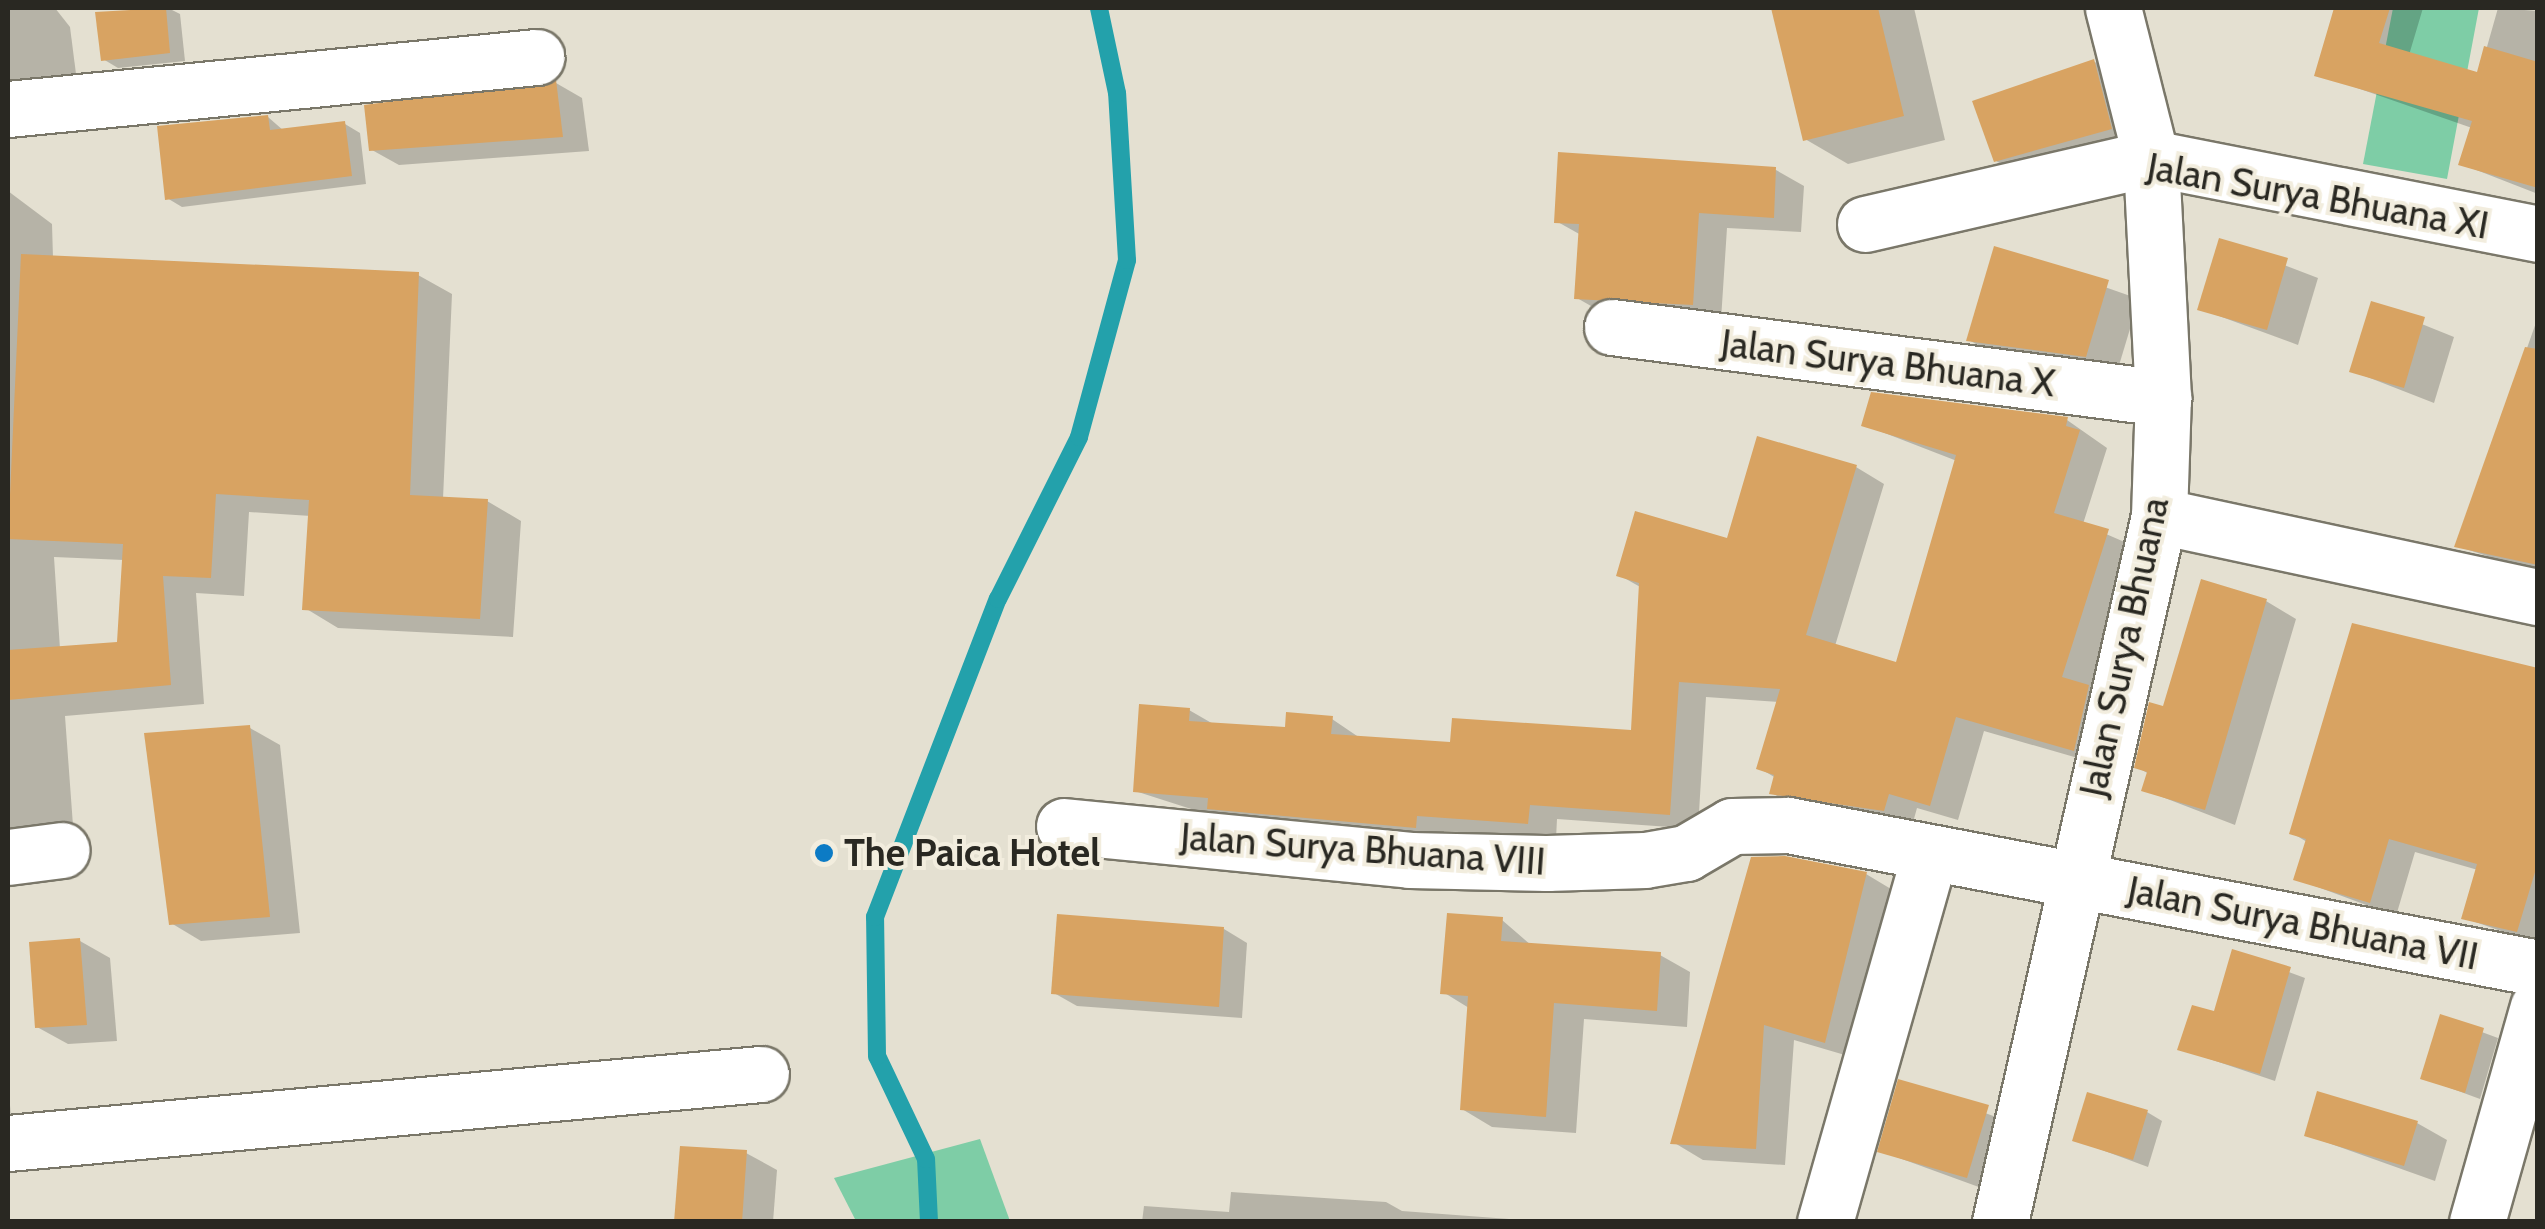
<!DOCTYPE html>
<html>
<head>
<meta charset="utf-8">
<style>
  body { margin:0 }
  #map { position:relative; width:2545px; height:1229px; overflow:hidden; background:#e4e0d1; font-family:Cabin,sans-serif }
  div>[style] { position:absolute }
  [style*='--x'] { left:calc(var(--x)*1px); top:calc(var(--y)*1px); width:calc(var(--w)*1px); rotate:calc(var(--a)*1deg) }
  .green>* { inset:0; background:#7ecda6 }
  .shadow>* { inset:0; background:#0003 }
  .stream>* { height:18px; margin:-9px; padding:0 9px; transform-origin:9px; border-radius:9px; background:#23a1ab }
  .building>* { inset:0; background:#d8a362 }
  .roads { filter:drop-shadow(2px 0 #7a7769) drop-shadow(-2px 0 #7a7769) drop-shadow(0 2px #7a7769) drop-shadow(0 -2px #7a7769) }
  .street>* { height:55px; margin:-27.5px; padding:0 27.5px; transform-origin:27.5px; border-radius:27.5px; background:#fff }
  .dots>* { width:28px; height:28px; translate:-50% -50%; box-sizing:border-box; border:5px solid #f2edde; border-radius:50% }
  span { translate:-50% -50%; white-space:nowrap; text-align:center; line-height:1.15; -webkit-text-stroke:8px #f2edde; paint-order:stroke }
  .street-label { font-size:38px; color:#292822 }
  .poi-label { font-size:38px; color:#292822; font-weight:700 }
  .left { translate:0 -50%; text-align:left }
  .frame { position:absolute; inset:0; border:10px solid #292822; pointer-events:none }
</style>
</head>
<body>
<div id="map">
  <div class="green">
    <i style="clip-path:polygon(2393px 8px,2479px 8px,2447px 179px,2363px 164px)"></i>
    <i style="clip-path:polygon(980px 1139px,1010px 1221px,856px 1221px,834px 1178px)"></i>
  </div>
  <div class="shadow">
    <i style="clip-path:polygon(8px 8px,55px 8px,70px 27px,76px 74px,8px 83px)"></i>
    <i style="clip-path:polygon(168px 8px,180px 14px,185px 61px,118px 68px,103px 59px,98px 14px)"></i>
    <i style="clip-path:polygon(1773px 8px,1914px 8px,1945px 140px,1848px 164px,1805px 139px)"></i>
    <i style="clip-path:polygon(2336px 8px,2423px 8px,2409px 55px,2479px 75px,2498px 8px,2538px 11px,2538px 194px,2461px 164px,2472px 128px,2317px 74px)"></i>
    <i style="clip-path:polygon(2093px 61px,2124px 79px,2141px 146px,2026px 178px,1996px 161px)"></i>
    <i style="clip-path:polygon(556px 83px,582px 98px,589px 151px,399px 165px,372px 150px)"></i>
    <i style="clip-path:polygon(268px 117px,284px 131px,345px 124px,360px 133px,366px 184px,182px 207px,167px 198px)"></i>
    <i style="clip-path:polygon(1776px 170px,1804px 186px,1801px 232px,1727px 228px,1721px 320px,1605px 314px,1577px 298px,1581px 235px,1556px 221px)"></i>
    <i style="clip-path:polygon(evenodd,8px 191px,52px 224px,53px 258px,418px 275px,452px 294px,443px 499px,487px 501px,521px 521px,513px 637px,338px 628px,305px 608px,311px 516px,249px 512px,244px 596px,196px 593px,204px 704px,65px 716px,74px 839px,8px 853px,8px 191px,54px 557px,124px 560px,119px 645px,60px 649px,54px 557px)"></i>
    <i style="clip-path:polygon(2221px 241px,2318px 278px,2298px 345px,2200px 309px)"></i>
    <i style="clip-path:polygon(1996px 249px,2139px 299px,2117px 372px,1999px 357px,1969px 340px)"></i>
    <i style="clip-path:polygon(2372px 304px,2454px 337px,2434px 403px,2352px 371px)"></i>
    <i style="clip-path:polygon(2538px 317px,2538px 573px,2457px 546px)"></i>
    <i style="clip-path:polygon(2067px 420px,2107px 448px,2083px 524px,2136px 547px,2091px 689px,2116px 703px,2102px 765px,1984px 731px,1958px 820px,1917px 808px,1912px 826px,1800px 809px,1772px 793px,1776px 778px,1759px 768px,1779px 702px,1706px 697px,1698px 829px,1557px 819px,1556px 839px,1444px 831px,1444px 842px,1238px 824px,1135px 791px,1189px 710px,1215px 725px,1287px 730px,1332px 719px,1360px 738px,1453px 745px,1633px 732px,1642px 588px,1619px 575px,1729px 541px,1856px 467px,1884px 484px,1835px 646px,1898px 665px,1957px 461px,1864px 425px)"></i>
    <i style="clip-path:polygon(2266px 601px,2296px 619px,2235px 825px,2144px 790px,2149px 774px,2137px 767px)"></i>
    <i style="clip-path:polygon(2538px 672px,2538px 944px,2464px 918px,2478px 870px,2415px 852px,2396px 916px,2296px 879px,2307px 842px,2292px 833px)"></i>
    <i style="clip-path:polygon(250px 728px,280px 745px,300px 933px,201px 941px,171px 923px)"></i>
    <i style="clip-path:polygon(1866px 874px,1896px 892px,1855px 1058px,1794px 1040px,1785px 1165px,1703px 1160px,1673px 1142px)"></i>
    <i style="clip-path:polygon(1502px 920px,1532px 946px,1660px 955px,1690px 972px,1687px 1027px,1584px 1019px,1576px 1133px,1492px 1127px,1462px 1109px,1469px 1008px,1443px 992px)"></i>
    <i style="clip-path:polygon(1224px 929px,1247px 943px,1242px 1018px,1077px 1006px,1054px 993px)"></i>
    <i style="clip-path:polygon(80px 941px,110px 958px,117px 1041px,68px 1044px,37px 1027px)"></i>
    <i style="clip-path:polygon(2234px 952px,2305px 978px,2275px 1081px,2180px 1049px,2216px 1014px)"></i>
    <i style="clip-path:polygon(2441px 1017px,2498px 1038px,2480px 1099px,2423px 1078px)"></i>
    <i style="clip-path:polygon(8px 1078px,12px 1132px,8px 1133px)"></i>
    <i style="clip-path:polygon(1900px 1082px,2018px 1125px,1998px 1194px,1880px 1151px)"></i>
    <i style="clip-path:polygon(2147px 1112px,2162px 1121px,2148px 1167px,2075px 1140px)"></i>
    <i style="clip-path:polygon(2417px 1123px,2447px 1140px,2435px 1181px,2306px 1135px)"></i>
    <i style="clip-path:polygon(746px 1153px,777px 1170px,773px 1222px,677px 1222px)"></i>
    <i style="clip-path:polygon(1231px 1192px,1386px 1202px,1402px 1211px,1549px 1222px,1142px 1222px,1144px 1206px,1229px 1212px)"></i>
  </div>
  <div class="stream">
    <i style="--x:929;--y:1222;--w:63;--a:-92.7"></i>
    <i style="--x:926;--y:1159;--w:114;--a:-115.4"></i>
    <i style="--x:877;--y:1056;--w:139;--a:-90.8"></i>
    <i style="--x:875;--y:917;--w:341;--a:-68.9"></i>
    <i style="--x:998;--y:599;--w:181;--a:-63.4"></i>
    <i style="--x:1079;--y:437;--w:183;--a:-74.8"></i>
    <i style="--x:1127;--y:260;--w:167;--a:-93.4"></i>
    <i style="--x:1117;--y:93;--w:87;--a:-102"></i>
  </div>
  <div class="building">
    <i style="clip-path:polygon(166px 8px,170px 53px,101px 61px,95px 12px)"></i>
    <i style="clip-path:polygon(1771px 8px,1878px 8px,1904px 116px,1803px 141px)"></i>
    <i style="clip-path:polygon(2334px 8px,2390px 8px,2379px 43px,2477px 72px,2484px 46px,2538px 62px,2538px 188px,2458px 165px,2472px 121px,2314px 76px)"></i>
    <i style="clip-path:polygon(2094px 59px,2112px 129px,1994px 162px,1972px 101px)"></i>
    <i style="clip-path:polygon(556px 80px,563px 137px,369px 151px,364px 105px)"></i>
    <i style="clip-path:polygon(268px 115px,270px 130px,345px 121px,352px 176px,165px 200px,157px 126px)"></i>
    <i style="clip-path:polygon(1558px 152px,1776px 167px,1774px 218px,1699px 213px,1693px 305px,1574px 299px,1579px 224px,1554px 223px)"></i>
    <i style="clip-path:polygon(2219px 238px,2288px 258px,2267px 330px,2197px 310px)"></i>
    <i style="clip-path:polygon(1994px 246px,2109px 280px,2086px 357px,1966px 341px)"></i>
    <i style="clip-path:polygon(21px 254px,419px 272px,410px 495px,488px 499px,480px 619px,302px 610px,309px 500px,216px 494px,211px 578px,163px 576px,171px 685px,8px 700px,8px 650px,117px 642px,123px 544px,8px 539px)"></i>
    <i style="clip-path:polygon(2371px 301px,2425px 317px,2404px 388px,2349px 372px)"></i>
    <i style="clip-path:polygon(2525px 347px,2538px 349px,2538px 565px,2454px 547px)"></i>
    <i style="clip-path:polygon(1871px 392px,2068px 417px,2066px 426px,2080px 430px,2054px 513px,2109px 529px,2062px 677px,2089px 685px,2074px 751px,1956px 717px,1930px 806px,1889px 794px,1884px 811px,1769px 794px,1774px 775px,1756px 769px,1780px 689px,1679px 682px,1670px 815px,1530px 805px,1528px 824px,1417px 816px,1416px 828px,1207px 809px,1208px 798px,1133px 792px,1139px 704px,1190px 708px,1189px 721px,1285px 727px,1286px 712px,1333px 716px,1331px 734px,1450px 742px,1452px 718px,1631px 730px,1639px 583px,1616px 576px,1635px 511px,1727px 538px,1757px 436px,1857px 465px,1806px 635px,1896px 662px,1956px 455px,1861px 426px)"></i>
    <i style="clip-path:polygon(2201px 579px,2267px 599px,2205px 810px,2141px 791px,2147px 772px,2134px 768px,2149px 702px,2163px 706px)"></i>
    <i style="clip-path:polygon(2352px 623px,2538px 668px,2538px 862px,2517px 932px,2461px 919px,2477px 864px,2389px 839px,2370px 903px,2293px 880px,2306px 839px,2289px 834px)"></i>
    <i style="clip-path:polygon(250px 725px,270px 917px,169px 925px,144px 733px)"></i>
    <i style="clip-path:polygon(1785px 856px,1867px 872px,1825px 1043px,1764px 1025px,1756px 1149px,1670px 1144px,1751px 857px)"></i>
    <i style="clip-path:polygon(1447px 913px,1503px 917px,1501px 941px,1661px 952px,1657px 1011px,1554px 1003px,1546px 1117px,1460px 1110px,1468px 996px,1440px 994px)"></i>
    <i style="clip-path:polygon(1057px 914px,1224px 927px,1219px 1007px,1051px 994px)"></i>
    <i style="clip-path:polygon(80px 938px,87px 1025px,35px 1028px,29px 942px)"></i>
    <i style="clip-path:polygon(2232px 949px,2291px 967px,2260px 1074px,2177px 1050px,2192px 1005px,2214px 1011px)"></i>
    <i style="clip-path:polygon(2440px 1014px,2484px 1028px,2465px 1093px,2420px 1079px)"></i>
    <i style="clip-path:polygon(1898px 1079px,1989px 1105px,1967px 1178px,1877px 1152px)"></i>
    <i style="clip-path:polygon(2317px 1091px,2418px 1121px,2404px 1166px,2304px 1136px)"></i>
    <i style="clip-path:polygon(2087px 1092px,2148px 1110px,2133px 1160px,2072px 1141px)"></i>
    <i style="clip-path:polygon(680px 1146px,747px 1150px,742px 1222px,674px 1222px)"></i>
  </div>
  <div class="roads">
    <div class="street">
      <i style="--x:8;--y:109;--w:531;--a:-5.62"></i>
      <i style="--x:1865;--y:224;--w:294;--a:-13"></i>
      <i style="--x:2151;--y:158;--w:394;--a:11.1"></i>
      <i style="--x:1612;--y:327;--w:556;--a:7.34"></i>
      <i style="--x:2159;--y:516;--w:388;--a:12.1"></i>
      <i style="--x:1064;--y:826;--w:348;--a:5.6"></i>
      <i style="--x:1410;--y:860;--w:137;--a:1.3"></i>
      <i style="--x:1547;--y:863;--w:98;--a:-1.8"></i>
      <i style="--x:1645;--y:860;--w:42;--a:-9.7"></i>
      <i style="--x:1686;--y:853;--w:53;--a:-30.4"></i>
      <i style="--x:1732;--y:826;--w:56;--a:-1"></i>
      <i style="--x:1788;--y:825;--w:764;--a:10.79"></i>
      <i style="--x:8;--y:857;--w:54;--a:-7.4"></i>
      <i style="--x:8;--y:1143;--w:756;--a:-5.24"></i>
      <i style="--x:1825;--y:1222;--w:380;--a:-74.1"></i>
      <i style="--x:2000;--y:1222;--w:724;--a:-77.31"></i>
      <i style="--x:2159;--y:516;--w:118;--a:-88.1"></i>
      <i style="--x:2163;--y:398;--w:240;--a:-92.9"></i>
      <i style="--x:2151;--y:158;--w:155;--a:-104.2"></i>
      <i style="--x:2477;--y:1222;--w:223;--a:-74.2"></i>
    </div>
  </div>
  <div class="dots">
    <i style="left:824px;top:853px;background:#0c7bc5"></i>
  </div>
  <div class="street-label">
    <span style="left:2318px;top:196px;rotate:10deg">Jalan Surya Bhuana XI</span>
    <span style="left:1888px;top:363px;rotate:7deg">Jalan Surya Bhuana X</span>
    <span style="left:2124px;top:647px;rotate:-78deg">Jalan Surya Bhuana</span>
    <span style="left:1363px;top:849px;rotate:4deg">Jalan Surya Bhuana VIII</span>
    <span style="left:2303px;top:923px;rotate:11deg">Jalan Surya Bhuana VII</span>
  </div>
  <div class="poi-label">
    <span class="left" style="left:844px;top:853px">The Paica Hotel</span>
  </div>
  <div class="frame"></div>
</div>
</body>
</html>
